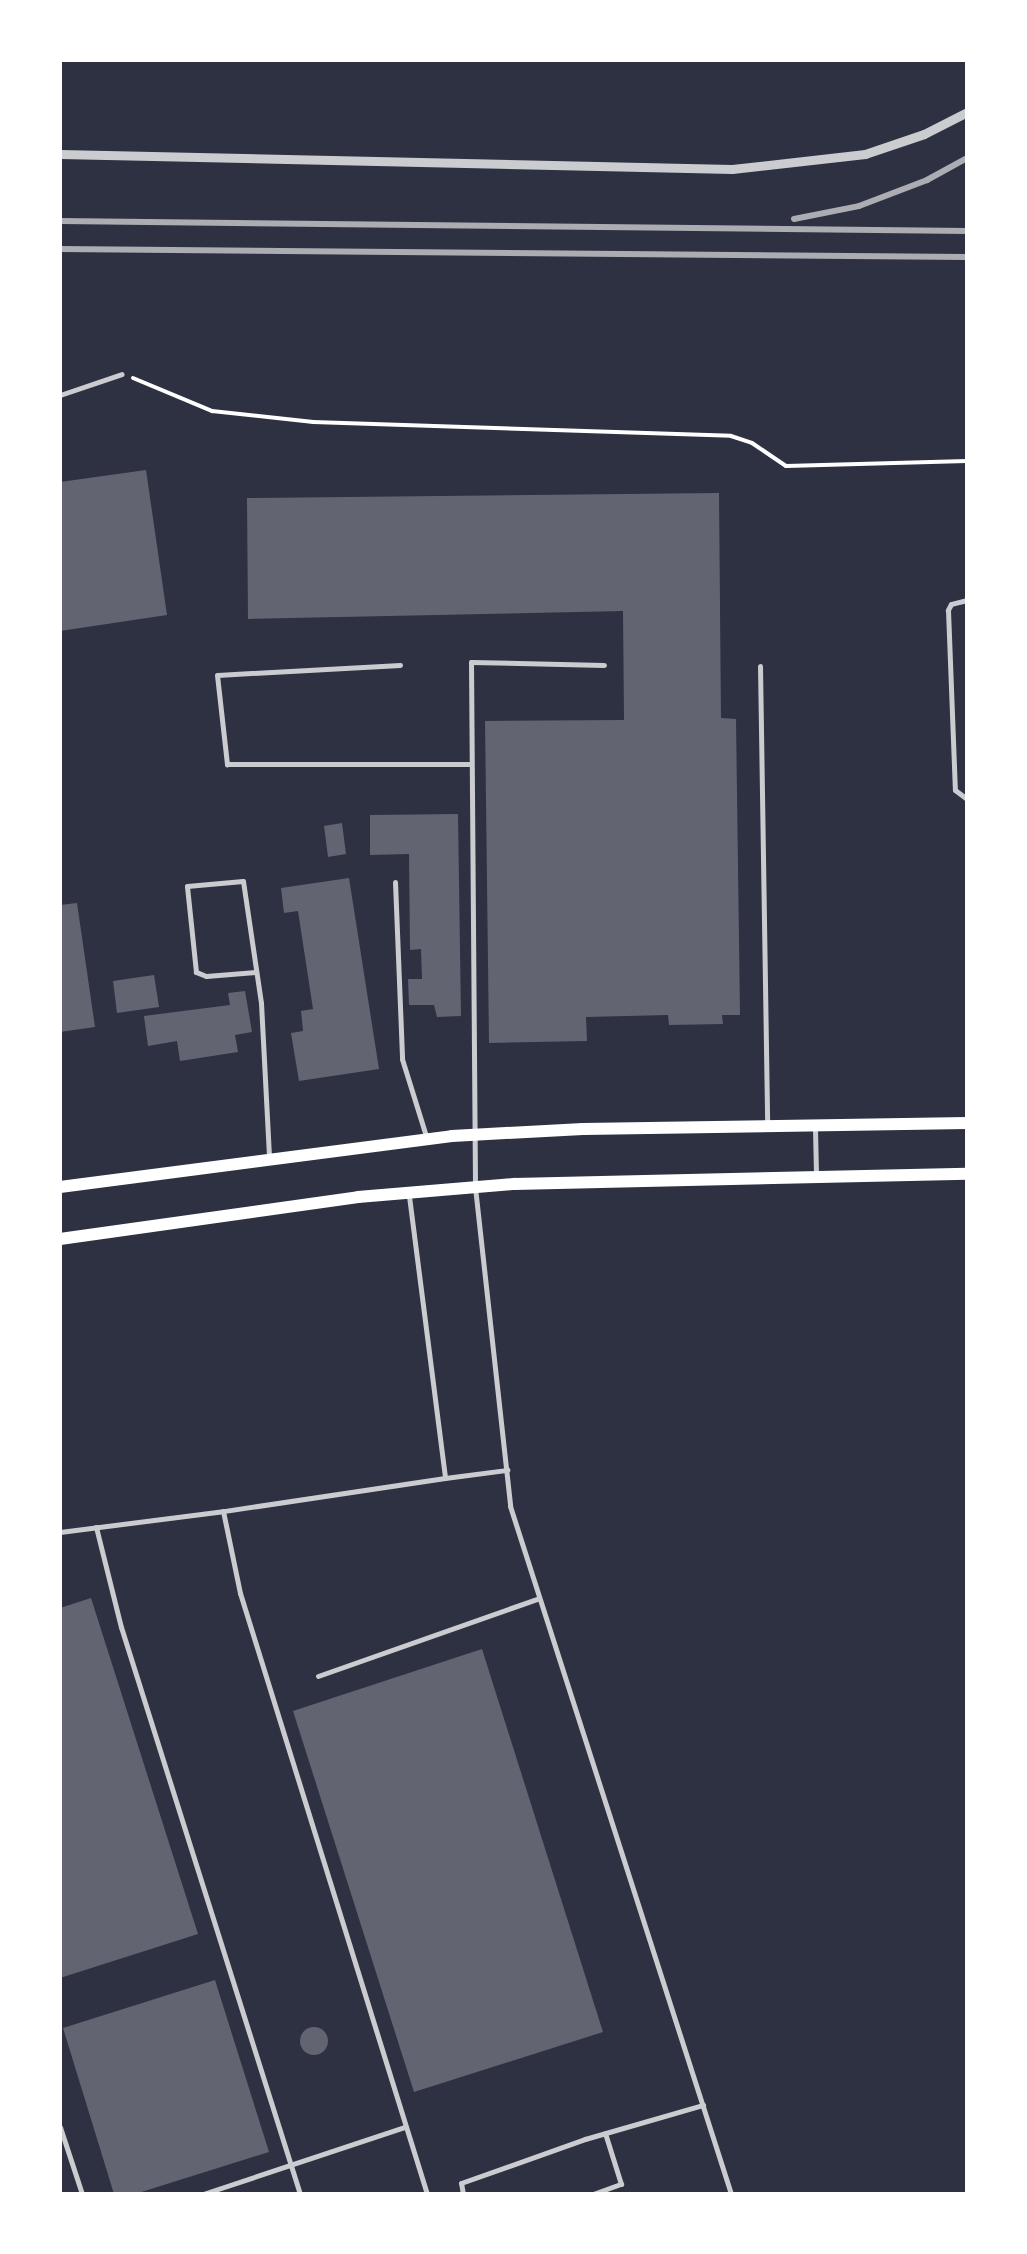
<!DOCTYPE html>
<html>
<head>
<meta charset="utf-8">
<style>
  body { margin:0 }
  #map { position:relative; width:1027px; height:2254px; overflow:hidden; background:#2d3142; font-family:Figtree,sans-serif }
  div>[style] { position:absolute }
  [style*='--x'] { left:calc(var(--x)*1px); top:calc(var(--y)*1px); width:calc(var(--w)*1px); rotate:calc(var(--a)*1deg) }
  .building>* { inset:0; background:#626471 }
  .round { border-radius:50% }
  .path>* { height:4px; margin:-2px; padding:0 2px; transform-origin:2px; border-radius:2px; background:#fff }
  .service>* { height:5px; margin:-2.5px; padding:0 2.5px; transform-origin:2.5px; border-radius:2.5px; background:#caccd0 }
  .minor>* { height:9px; margin:-4.5px; padding:0 4.5px; transform-origin:4.5px; border-radius:4.5px; background:#caccd0 }
  .secondary>* { height:12px; margin:-6px; padding:0 6px; transform-origin:6px; border-radius:6px; background:#fff }
  .rail>* { height:6px; margin:-3px; padding:0 3px; transform-origin:3px; border-radius:3px; background:#abadb3 }
  span { translate:-50% -50%; white-space:nowrap; text-align:center; line-height:1.15; -webkit-text-stroke:10px #fff; paint-order:stroke }
  .frame { position:absolute; inset:0; border:62px solid #fff; pointer-events:none }
</style>
</head>
<body>
<div id="map">
  <div class="building">
    <i style="clip-path:polygon(146px 470px,167px 615px,60px 631px,60px 482px)"></i>
    <i style="clip-path:polygon(719px 493px,721px 718px,736px 719px,740px 1015px,722px 1015px,723px 1024px,669px 1025px,668px 1015px,586px 1017px,587px 1041px,489px 1043px,485px 721px,624px 720px,623px 611px,248px 619px,247px 498px)"></i>
    <i style="clip-path:polygon(458px 814px,461px 1016px,437px 1017px,434px 1005px,409px 1005px,408px 979px,422px 979px,421px 949px,410px 950px,409px 854px,370px 855px,370px 815px)"></i>
    <i style="clip-path:polygon(342px 823px,346px 854px,328px 857px,324px 826px)"></i>
    <i style="clip-path:polygon(349px 878px,379px 1069px,299px 1081px,291px 1033px,303px 1031px,301px 1011px,313px 1009px,298px 911px,284px 913px,281px 888px)"></i>
    <i style="clip-path:polygon(77px 903px,95px 1027px,60px 1032px,60px 905px)"></i>
    <i style="clip-path:polygon(154px 975px,159px 1007px,117px 1013px,113px 981px)"></i>
    <i style="clip-path:polygon(245px 991px,252px 1032px,235px 1035px,238px 1052px,180px 1061px,177px 1041px,148px 1046px,144px 1016px,230px 1005px,228px 993px)"></i>
    <i style="clip-path:polygon(91px 1598px,198px 1934px,60px 1978px,60px 1608px)"></i>
    <i style="clip-path:polygon(482px 1649px,603px 2032px,414px 2092px,293px 1711px)"></i>
    <i style="clip-path:polygon(215px 1980px,269px 2152px,135px 2194px,114px 2194px,63px 2028px)"></i>
    <i class="round" style="left:300px;top:2027px;width:28px;height:28px"></i>
  </div>
  <div class="path">
    <i style="--x:133;--y:378;--w:86;--a:22.7"></i>
    <i style="--x:212;--y:411;--w:102;--a:6.2"></i>
    <i style="--x:313;--y:422;--w:418;--a:1.9"></i>
    <i style="--x:731;--y:436;--w:22;--a:18"></i>
    <i style="--x:752;--y:443;--w:41;--a:34.1"></i>
    <i style="--x:786;--y:466;--w:181;--a:-1.6"></i>
  </div>
  <div class="service">
    <i style="--x:60;--y:395;--w:65;--a:-18.7"></i>
    <i style="--x:967;--y:600;--w:16;--a:166"></i>
    <i style="--x:951;--y:604;--w:7;--a:117"></i>
    <i style="--x:948;--y:610;--w:180;--a:87.8"></i>
    <i style="--x:955;--y:790;--w:15;--a:37"></i>
    <i style="--x:400;--y:665;--w:183;--a:176.9"></i>
    <i style="--x:217;--y:675;--w:90;--a:83.6"></i>
    <i style="--x:227;--y:764;--w:244;--a:0"></i>
    <i style="--x:604;--y:665;--w:133;--a:-178.7"></i>
    <i style="--x:471;--y:662;--w:525;--a:89.56"></i>
    <i style="--x:475;--y:1187;--w:321;--a:83.7"></i>
    <i style="--x:510;--y:1506;--w:723;--a:72.19"></i>
    <i style="--x:760;--y:666;--w:457;--a:89.1"></i>
    <i style="--x:395;--y:882;--w:177;--a:87.7"></i>
    <i style="--x:402;--y:1059;--w:81;--a:72.7"></i>
    <i style="--x:256;--y:972;--w:50;--a:175.4"></i>
    <i style="--x:206;--y:976;--w:11;--a:-158"></i>
    <i style="--x:196;--y:972;--w:86;--a:-96"></i>
    <i style="--x:187;--y:886;--w:56;--a:-5.1"></i>
    <i style="--x:243;--y:881;--w:123;--a:81.6"></i>
    <i style="--x:261;--y:1003;--w:155;--a:87"></i>
    <i style="--x:815;--y:1129;--w:44;--a:88.7"></i>
    <i style="--x:409;--y:1196;--w:284;--a:82.7"></i>
    <i style="--x:445;--y:1478;--w:224;--a:171.5"></i>
    <i style="--x:223;--y:1511;--w:84;--a:78.3"></i>
    <i style="--x:240;--y:1593;--w:629;--a:72.72"></i>
    <i style="--x:445;--y:1478;--w:63;--a:-7.4"></i>
    <i style="--x:96;--y:1527;--w:103;--a:76"></i>
    <i style="--x:121;--y:1627;--w:595;--a:72.48"></i>
    <i style="--x:60;--y:1532;--w:164;--a:-7.3"></i>
    <i style="--x:318;--y:1676;--w:234;--a:-19.4"></i>
    <i style="--x:60;--y:2127;--w:71;--a:71.8"></i>
    <i style="--x:203;--y:2194;--w:212;--a:-18.4"></i>
    <i style="--x:463;--y:2194;--w:11;--a:-100"></i>
    <i style="--x:461;--y:2183;--w:132;--a:-19.5"></i>
    <i style="--x:585;--y:2139;--w:123;--a:-16.1"></i>
    <i style="--x:593;--y:2194;--w:30;--a:-20"></i>
    <i style="--x:621;--y:2184;--w:53;--a:-107.4"></i>
  </div>
  <div class="minor">
    <i style="--x:60;--y:154;--w:672;--a:1.28"></i>
    <i style="--x:732;--y:169;--w:134;--a:-6.4"></i>
    <i style="--x:865;--y:154;--w:62;--a:-18.7"></i>
    <i style="--x:924;--y:134;--w:48;--a:-27.1"></i>
  </div>
  <div class="secondary">
    <i style="--x:60;--y:1187;--w:395;--a:-7.4"></i>
    <i style="--x:452;--y:1136;--w:131;--a:-3.1"></i>
    <i style="--x:583;--y:1129;--w:384;--a:-0.9"></i>
    <i style="--x:60;--y:1239;--w:301;--a:-8"></i>
    <i style="--x:358;--y:1197;--w:157;--a:-4.8"></i>
    <i style="--x:514;--y:1184;--w:453;--a:-1.3"></i>
  </div>
  <div class="rail">
    <i style="--x:794;--y:219;--w:66;--a:-11.3"></i>
    <i style="--x:859;--y:206;--w:73;--a:-20.9"></i>
    <i style="--x:927;--y:180;--w:46;--a:-28.8"></i>
    <i style="--x:60;--y:221;--w:907;--a:0.63"></i>
    <i style="--x:60;--y:249;--w:907;--a:0.51"></i>
  </div>
  <div class="frame"></div>
</div>
</body>
</html>
